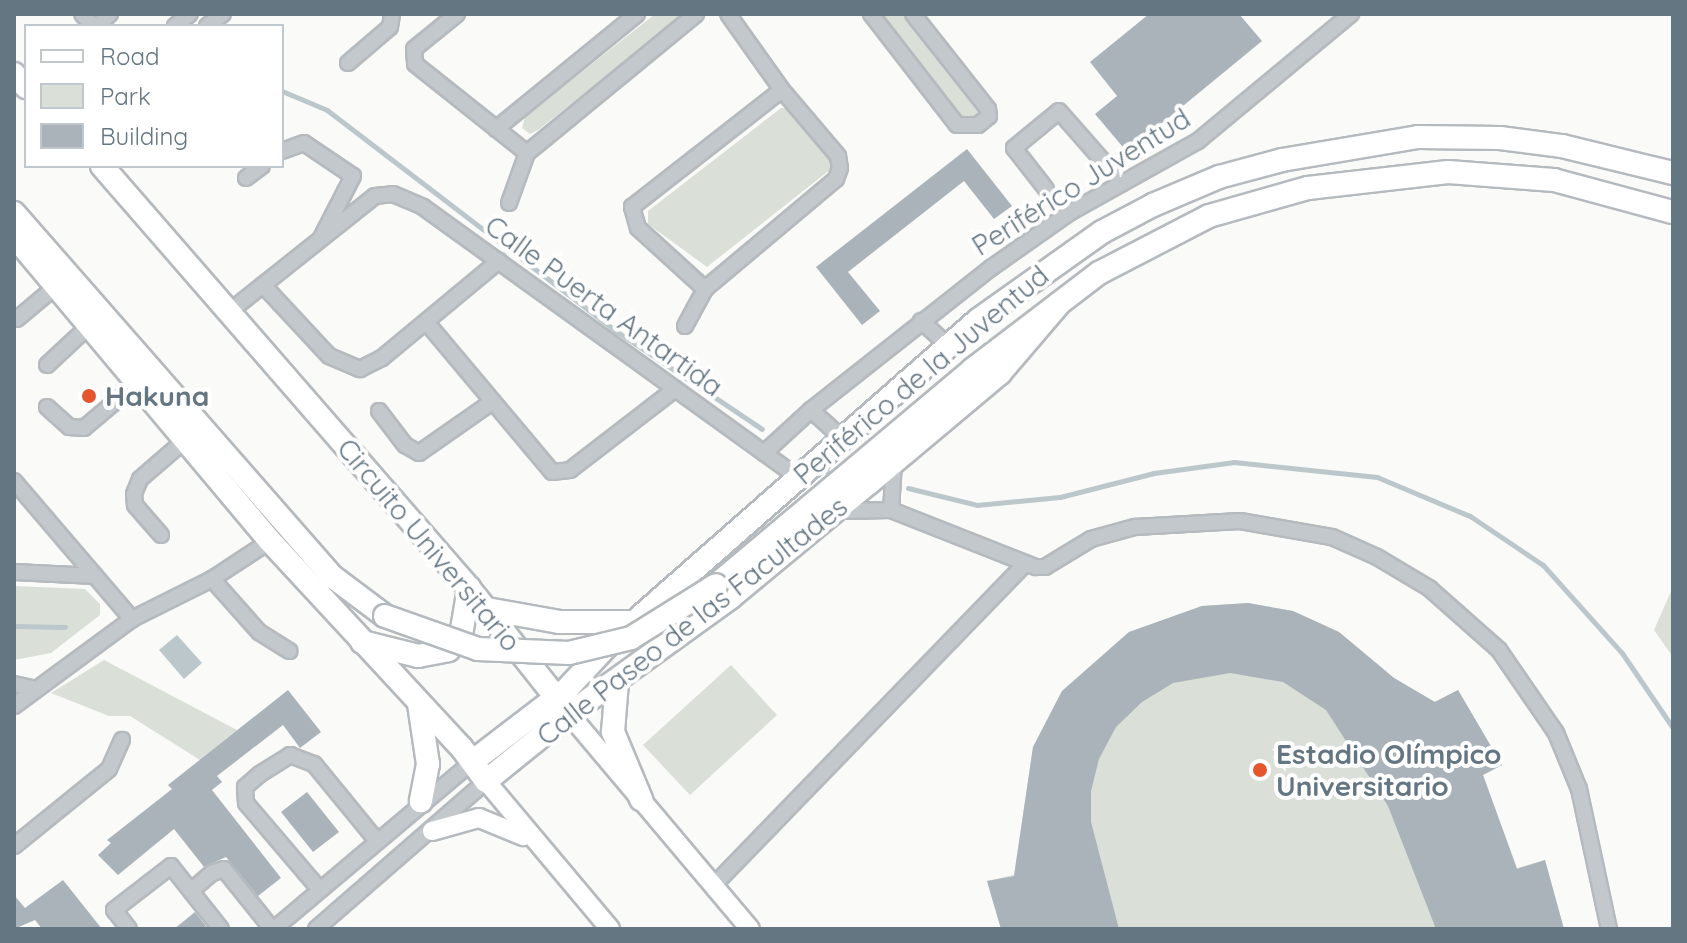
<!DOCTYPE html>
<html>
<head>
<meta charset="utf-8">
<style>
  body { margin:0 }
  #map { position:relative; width:1687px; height:943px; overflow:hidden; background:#fafaf8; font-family:Quicksand,sans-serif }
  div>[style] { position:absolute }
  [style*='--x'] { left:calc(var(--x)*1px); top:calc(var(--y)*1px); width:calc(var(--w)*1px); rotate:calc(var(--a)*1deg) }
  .green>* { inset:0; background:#dadfd7 }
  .water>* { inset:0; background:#bbc7cb }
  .stream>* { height:5px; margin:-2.5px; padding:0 2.5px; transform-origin:2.5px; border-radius:2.5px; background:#bbc7cb }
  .building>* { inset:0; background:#aab3b9 }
  .roads { filter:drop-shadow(2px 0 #b5babe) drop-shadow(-2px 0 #b5babe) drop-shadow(0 2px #b5babe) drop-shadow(0 -2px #b5babe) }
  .minor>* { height:14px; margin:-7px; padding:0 7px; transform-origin:7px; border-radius:7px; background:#c3c8cc }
  .major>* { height:18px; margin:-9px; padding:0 9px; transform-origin:9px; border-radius:9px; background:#fff }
  .highway>* { height:22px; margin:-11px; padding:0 11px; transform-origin:11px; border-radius:11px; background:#fff }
  .bridges { filter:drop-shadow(2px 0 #b4b9bd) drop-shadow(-2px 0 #b4b9bd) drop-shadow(0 2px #b4b9bd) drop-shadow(0 -2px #b4b9bd) }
  .highway-bridge>* { height:22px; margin:-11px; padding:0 11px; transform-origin:11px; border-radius:11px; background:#fff }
  .dots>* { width:22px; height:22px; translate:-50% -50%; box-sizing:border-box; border:4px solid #fff; border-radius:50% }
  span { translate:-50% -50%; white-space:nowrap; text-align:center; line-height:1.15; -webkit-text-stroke:8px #fff; paint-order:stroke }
  .street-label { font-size:28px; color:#657683 }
  .poi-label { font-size:28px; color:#657683; font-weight:700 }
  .left { translate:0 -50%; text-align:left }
  .frame { position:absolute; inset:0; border:16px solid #657683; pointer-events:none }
  .legend { position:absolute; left:24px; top:24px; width:260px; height:144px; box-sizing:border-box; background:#fff; border:2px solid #c1c8cd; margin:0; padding:10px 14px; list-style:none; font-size:24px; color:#657683 }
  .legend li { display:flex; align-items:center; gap:16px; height:40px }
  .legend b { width:40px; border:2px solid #c1c8cd }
</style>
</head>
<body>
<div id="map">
  <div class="green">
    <i style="clip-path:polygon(655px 14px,685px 14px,538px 130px,530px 134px,522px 128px,525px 117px)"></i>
    <i style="clip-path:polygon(880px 14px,905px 14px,981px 111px,979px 120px,963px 121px)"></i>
    <i style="clip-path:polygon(781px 108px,791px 108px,831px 160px,831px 169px,707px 267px,648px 224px,648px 211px)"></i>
    <i style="clip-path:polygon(14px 586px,85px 589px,100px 604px,100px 615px,51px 653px,14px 660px)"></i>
    <i style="clip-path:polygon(1673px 587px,1673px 657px,1654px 630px)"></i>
    <i style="clip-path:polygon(1248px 603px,1293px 611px,1339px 632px,1394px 678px,1434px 702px,1458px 690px,1502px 765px,1483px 775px,1517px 868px,1545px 860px,1564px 929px,1001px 929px,987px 881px,1014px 875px,1033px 747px,1062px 691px,1129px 632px,1202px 606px)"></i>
    <i style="clip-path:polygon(104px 660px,237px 730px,200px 760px,130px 716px,109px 716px,51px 693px)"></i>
    <i style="clip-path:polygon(731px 665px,777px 715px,690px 795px,643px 745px)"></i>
  </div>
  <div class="water">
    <i style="clip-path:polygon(177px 635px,202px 663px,184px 679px,159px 650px)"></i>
  </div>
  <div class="stream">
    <i style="--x:282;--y:91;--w:49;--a:22.9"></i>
    <i style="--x:327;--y:110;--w:367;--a:37.4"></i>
    <i style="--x:619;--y:333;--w:172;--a:33.9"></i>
    <i style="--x:822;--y:468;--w:9;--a:36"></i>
    <i style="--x:908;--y:488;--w:71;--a:13.8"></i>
    <i style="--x:977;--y:505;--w:83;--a:-5.5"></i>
    <i style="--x:1060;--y:497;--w:97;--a:-14.3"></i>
    <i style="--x:1154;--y:473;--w:81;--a:-7.8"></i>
    <i style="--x:1234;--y:462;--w:144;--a:6"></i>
    <i style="--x:1377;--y:477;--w:101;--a:22.8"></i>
    <i style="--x:1470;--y:516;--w:88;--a:33.9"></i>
    <i style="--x:1543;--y:565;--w:118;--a:48.1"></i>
    <i style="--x:1622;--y:653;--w:91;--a:55.8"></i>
    <i style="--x:14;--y:626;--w:51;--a:1.1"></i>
  </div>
  <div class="building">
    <i style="clip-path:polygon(1149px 14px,1239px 14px,1262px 41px,1127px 152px,1095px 114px,1117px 96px,1090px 62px)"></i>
    <i style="clip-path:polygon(967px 149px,1012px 206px,994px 219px,964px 181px,848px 272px,880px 311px,862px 325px,816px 267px)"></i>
    <i style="clip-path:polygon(1248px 603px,1293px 611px,1339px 632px,1394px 678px,1435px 702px,1458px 690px,1502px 765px,1483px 775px,1517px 869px,1545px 860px,1564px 929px,1436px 929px,1388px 806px,1326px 710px,1283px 682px,1230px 673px,1173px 683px,1142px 702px,1116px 727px,1099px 759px,1091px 791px,1091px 822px,1119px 929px,1001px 929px,987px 881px,1014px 876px,1033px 747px,1062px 691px,1129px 632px,1202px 606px)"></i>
    <i style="clip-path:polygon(288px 690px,321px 732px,300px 748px,283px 725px,217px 776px,222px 782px,212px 790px,281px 878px,258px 896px,226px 857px,204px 867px,174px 829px,118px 875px,98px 855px,111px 843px,107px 840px,172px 789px,168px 785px)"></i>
    <i style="clip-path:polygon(307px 792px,339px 832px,313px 852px,281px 812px)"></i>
    <i style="clip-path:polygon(63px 880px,102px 929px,42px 929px,35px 920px,14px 929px,14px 895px,25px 908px)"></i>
    <i style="clip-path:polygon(195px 912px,208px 929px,174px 929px)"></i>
  </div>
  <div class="roads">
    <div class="minor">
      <i style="--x:82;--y:14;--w:16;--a:47"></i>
      <i style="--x:457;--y:14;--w:55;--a:140.9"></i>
      <i style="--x:414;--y:49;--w:15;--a:86"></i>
      <i style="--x:415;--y:64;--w:143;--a:38.5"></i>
      <i style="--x:728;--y:14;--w:93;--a:54.6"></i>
      <i style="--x:782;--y:90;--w:87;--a:49.7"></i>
      <i style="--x:838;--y:156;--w:12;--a:81"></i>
      <i style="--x:840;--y:168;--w:12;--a:110"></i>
      <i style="--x:836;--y:179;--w:171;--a:140"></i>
      <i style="--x:705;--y:289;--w:91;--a:-137.7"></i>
      <i style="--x:638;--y:228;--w:22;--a:-106"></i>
      <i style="--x:632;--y:207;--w:190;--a:-38"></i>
      <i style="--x:871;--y:14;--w:140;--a:52.2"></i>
      <i style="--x:957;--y:125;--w:21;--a:0"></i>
      <i style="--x:978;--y:125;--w:14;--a:-39"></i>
      <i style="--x:989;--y:116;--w:7;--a:-98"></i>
      <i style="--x:988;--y:109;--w:121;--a:-128.3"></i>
      <i style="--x:97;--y:26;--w:18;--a:-43"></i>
      <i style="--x:175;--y:26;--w:19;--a:-39"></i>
      <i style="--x:207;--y:26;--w:20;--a:-37"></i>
      <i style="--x:348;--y:63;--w:55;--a:-40.6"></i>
      <i style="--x:390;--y:27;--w:13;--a:-81"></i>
      <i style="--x:496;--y:129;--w:182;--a:-39.2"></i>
      <i style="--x:282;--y:151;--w:23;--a:-20"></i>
      <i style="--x:304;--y:143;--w:59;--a:34"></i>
      <i style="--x:353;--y:176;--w:70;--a:117.3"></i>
      <i style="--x:246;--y:178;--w:20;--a:-37"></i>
      <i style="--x:1046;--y:189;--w:52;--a:-128"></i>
      <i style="--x:1014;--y:148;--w:58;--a:-39.4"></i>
      <i style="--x:1059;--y:111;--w:96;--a:48.8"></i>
      <i style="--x:509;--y:203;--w:53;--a:-70.2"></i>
      <i style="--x:527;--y:153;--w:219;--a:-39.4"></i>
      <i style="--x:263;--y:285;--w:97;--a:47.1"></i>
      <i style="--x:329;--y:356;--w:34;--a:23"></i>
      <i style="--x:360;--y:369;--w:25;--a:-27"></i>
      <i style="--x:382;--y:358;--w:152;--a:-39.7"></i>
      <i style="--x:229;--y:312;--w:186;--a:-38.5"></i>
      <i style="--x:375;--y:196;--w:18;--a:-6"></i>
      <i style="--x:393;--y:194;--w:33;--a:23"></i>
      <i style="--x:423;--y:207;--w:461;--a:35.8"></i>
      <i style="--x:17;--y:319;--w:50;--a:-40.1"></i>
      <i style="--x:921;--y:321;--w:38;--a:42"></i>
      <i style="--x:427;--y:323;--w:194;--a:50"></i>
      <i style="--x:552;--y:472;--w:18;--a:-6"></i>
      <i style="--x:570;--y:470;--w:133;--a:-37.6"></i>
      <i style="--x:685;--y:326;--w:42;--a:-61.6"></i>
      <i style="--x:47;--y:365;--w:57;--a:-42.9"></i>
      <i style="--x:47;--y:407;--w:30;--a:42"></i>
      <i style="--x:69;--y:427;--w:15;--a:4"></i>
      <i style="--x:84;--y:428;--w:68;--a:-40.2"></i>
      <i style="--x:811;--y:410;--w:42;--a:42.1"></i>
      <i style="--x:379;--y:411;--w:43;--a:52.6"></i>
      <i style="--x:405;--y:445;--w:16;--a:30"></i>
      <i style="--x:419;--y:453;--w:89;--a:-34.9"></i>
      <i style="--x:764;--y:453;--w:64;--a:-42.5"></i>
      <i style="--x:811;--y:410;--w:229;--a:-38.3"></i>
      <i style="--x:991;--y:268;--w:95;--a:-35.2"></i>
      <i style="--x:1069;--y:213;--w:148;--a:-29.2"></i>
      <i style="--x:1198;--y:141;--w:199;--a:-39.7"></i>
      <i style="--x:14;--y:481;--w:182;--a:49.5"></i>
      <i style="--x:891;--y:510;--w:48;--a:-86.4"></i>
      <i style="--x:839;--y:511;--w:52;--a:-1.1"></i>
      <i style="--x:891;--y:510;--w:156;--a:21.5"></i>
      <i style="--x:1036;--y:567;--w:9;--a:0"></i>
      <i style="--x:1045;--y:567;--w:54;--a:-31.3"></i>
      <i style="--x:1091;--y:539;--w:46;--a:-15.3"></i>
      <i style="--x:1135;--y:527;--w:105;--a:-3.3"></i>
      <i style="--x:1240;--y:521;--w:93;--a:9.9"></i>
      <i style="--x:1332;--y:537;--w:49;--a:24"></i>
      <i style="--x:1377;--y:557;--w:61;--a:30.8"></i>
      <i style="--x:1429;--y:588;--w:94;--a:41.5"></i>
      <i style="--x:1499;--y:650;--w:101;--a:55.5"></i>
      <i style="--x:1556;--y:733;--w:61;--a:67.7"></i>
      <i style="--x:1579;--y:789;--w:143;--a:77.9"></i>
      <i style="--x:161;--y:535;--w:40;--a:-131"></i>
      <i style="--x:135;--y:505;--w:11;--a:-95"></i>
      <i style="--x:134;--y:494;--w:16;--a:-68"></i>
      <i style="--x:140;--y:479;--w:58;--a:-40.8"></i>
      <i style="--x:14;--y:572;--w:81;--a:2.8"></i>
      <i style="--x:212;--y:579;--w:71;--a:48.4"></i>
      <i style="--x:259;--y:632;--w:36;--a:32"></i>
      <i style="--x:14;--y:684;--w:23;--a:13"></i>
      <i style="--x:14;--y:706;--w:147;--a:-36.4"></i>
      <i style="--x:132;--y:619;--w:89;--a:-26.6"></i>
      <i style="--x:212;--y:579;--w:69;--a:-33.2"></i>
      <i style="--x:14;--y:846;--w:122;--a:-39"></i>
      <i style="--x:109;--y:769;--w:32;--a:-66"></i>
      <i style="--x:713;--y:886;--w:447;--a:-45.9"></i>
      <i style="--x:320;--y:890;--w:114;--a:-130.4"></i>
      <i style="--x:246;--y:803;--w:16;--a:-94"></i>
      <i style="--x:245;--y:787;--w:20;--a:-41"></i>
      <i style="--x:260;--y:774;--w:36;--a:-32"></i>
      <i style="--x:290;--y:755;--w:26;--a:21"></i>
      <i style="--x:314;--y:764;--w:99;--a:50.7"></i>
      <i style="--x:191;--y:891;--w:28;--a:-41"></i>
      <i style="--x:212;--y:873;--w:13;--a:-18"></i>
      <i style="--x:224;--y:869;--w:77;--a:51.3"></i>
      <i style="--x:129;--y:929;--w:24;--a:-128"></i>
      <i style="--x:114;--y:910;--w:72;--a:-37.7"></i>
      <i style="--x:171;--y:866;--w:80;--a:51.6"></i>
      <i style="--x:274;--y:929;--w:259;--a:-40.1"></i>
      <i style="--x:316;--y:929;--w:225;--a:-41"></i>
    </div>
    <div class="major">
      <i style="--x:569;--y:714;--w:281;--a:49.9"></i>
      <i style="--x:486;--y:781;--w:193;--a:50"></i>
      <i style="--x:432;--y:831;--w:49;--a:-15.5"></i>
      <i style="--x:479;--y:818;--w:48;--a:22.2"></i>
    </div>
    <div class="highway">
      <i style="--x:14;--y:74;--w:18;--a:47"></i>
      <i style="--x:102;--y:166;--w:559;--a:48.99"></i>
      <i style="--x:469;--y:588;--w:151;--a:51.5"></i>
      <i style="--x:14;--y:213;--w:484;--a:48.8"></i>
      <i style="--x:333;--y:577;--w:65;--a:36.9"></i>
      <i style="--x:14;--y:236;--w:398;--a:50"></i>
      <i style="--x:270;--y:541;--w:281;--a:47.2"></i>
      <i style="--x:461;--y:747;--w:42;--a:53.7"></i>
      <i style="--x:486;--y:781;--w:107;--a:-38.9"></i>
      <i style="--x:569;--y:714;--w:200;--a:-35.8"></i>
      <i style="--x:731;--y:597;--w:179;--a:-39.6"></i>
      <i style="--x:869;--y:483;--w:171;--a:-40"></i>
      <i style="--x:1000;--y:373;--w:91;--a:-49.5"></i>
      <i style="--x:716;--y:585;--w:336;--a:-40"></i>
      <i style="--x:973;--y:369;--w:158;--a:-37.3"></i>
      <i style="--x:1099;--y:273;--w:124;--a:-27.4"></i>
      <i style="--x:1209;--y:216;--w:103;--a:-15.8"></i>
      <i style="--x:1308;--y:188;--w:141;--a:-6.5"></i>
      <i style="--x:1448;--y:172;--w:106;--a:4.3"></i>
      <i style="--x:1554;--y:180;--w:123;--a:15.1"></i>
      <i style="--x:487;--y:609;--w:73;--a:10.2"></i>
      <i style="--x:559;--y:622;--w:79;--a:0"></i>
      <i style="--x:362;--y:642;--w:58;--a:14"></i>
      <i style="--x:418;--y:656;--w:31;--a:-11"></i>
      <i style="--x:448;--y:650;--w:20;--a:-49"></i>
      <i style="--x:461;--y:635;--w:48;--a:-80.3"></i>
      <i style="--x:617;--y:682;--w:50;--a:94.6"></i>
      <i style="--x:613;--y:732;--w:73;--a:67.3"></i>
      <i style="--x:419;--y:704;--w:61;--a:81.5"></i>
      <i style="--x:428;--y:764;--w:38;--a:101"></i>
      <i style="--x:472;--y:762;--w:118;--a:-37.5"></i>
      <i style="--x:566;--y:690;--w:62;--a:-47"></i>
      <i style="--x:608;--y:645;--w:492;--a:-41.3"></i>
      <i style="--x:978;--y:320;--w:152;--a:-35.4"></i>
      <i style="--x:1102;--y:232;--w:58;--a:-27.9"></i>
      <i style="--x:1153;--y:205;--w:72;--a:-23"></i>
      <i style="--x:1219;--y:177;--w:65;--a:-15.1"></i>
      <i style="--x:1282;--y:160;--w:138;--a:-9.6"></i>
      <i style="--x:1418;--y:137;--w:82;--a:0.7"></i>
      <i style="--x:1500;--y:138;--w:63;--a:7.4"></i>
      <i style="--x:1562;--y:146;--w:114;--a:13.7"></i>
    </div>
  </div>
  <div class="bridges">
    <div class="highway-bridge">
      <i style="--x:385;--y:616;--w:99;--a:19.5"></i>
      <i style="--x:478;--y:649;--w:91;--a:2.5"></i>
      <i style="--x:569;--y:653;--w:64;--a:-13.6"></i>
      <i style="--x:631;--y:638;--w:100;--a:-31.9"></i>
    </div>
  </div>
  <div class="dots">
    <i style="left:89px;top:396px;background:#e4572e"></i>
    <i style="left:1260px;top:770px;background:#e4572e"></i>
  </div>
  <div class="street-label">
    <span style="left:1081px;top:182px;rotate:-32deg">Periférico Juventud</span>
    <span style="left:604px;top:306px;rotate:36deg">Calle Puerta Antartida</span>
    <span style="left:921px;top:375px;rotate:-40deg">Periférico de la Juventud</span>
    <span style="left:429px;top:545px;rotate:50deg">Circuito Universitario</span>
    <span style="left:692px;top:621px;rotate:-38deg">Calle Paseo de las Facultades</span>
  </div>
  <div class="poi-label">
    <span class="left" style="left:105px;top:396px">Hakuna</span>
    <span class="left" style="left:1276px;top:770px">Estadio Olímpico<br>Universitario</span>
  </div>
  <div class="frame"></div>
  <ul class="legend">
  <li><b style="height:10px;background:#fff"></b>Road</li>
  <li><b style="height:22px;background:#dadfd7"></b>Park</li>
  <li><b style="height:22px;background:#aab3b9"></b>Building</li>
  </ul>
</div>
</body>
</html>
